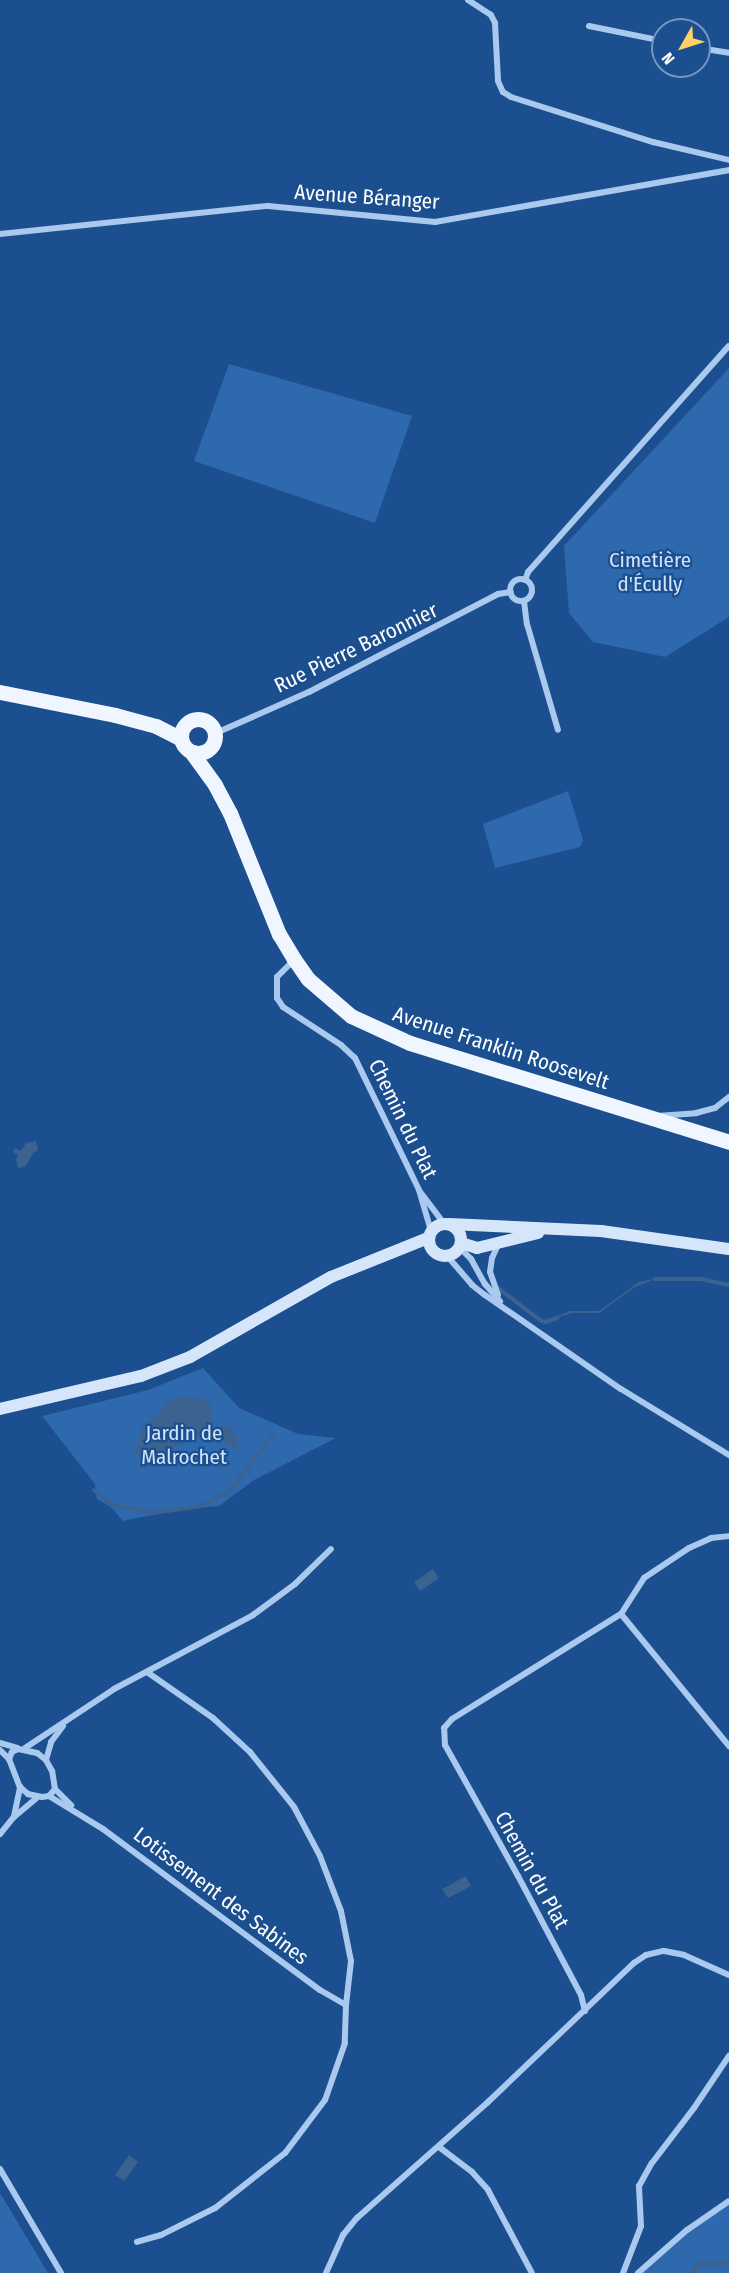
<!DOCTYPE html>
<html>
<head>
<meta charset="utf-8">
<style>
  body { margin:0 }
  #map { position:relative; width:729px; height:2273px; overflow:hidden; background:#1b4f8f; font-family:"Fira Sans Condensed",sans-serif }
  div>[style] { position:absolute }
  [style*='--x'] { left:calc(var(--x)*1px); top:calc(var(--y)*1px); width:calc(var(--w)*1px); rotate:calc(var(--a)*1deg) }
  .green>* { inset:0; background:#2e69ad }
  .water>* { inset:0; background:#3c6290 }
  .stream>* { height:4px; margin:-2px; padding:0 2px; transform-origin:2px; border-radius:2px; background:#3c6290 }
  .minor>* { height:6px; margin:-3px; padding:0 3px; transform-origin:3px; border-radius:3px; background:#a9c9ee }
  .minor>.ring { margin:-3px; padding:0; box-sizing:content-box; background:none; border:6px solid #a9c9ee; border-radius:50% }
  .secondary>* { height:12px; margin:-6px; padding:0 6px; transform-origin:6px; border-radius:6px; background:#d6e6fa }
  .secondary>.ring { margin:-6px; padding:0; box-sizing:content-box; background:none; border:12px solid #d6e6fa; border-radius:50% }
  .primary>* { height:15px; margin:-7.5px; padding:0 7.5px; transform-origin:7.5px; border-radius:7.5px; background:#f0f6ff }
  .primary>.ring { margin:-7.5px; padding:0; box-sizing:content-box; background:none; border:15px solid #f0f6ff; border-radius:50% }
  span { translate:-50% -50%; white-space:nowrap; text-align:center; line-height:1.15; -webkit-text-stroke:4.5px #1b4f8f; paint-order:stroke }
  .street-label { font-size:21px; color:#fff }
  .park-label { font-size:21px; color:#cfe3fa }
  .north { position:absolute; left:651px; top:18px; width:60px; height:60px; box-sizing:border-box; background:#1b4f8f; border:2px solid #7695bc; border-radius:50%; rotate:231deg; font-size:16px; font-weight:700; line-height:24px; text-align:center; color:#fff }
  .north::after { content:''; display:block; margin:auto; width:21px; height:27px; background:#ffd166; clip-path:polygon(50% 0,100% 100%,50% 72%,0 100%) }
</style>
</head>
<body>
<div id="map">
  <div class="green">
    <i style="clip-path:polygon(229px 364px,412px 416px,375px 523px,194px 461px)"></i>
    <i style="clip-path:polygon(729px 368px,729px 617px,665px 657px,593px 642px,569px 613px,564px 546px)"></i>
    <i style="clip-path:polygon(568px 791px,583px 840px,580px 847px,495px 868px,483px 824px)"></i>
    <i style="clip-path:polygon(203px 1368px,239px 1408px,298px 1434px,336px 1438px,254px 1480px,219px 1506px,170px 1511px,123px 1521px,112px 1508px,97px 1499px,95px 1484px,42px 1416px,148px 1390px)"></i>
    <i style="clip-path:polygon(0 2193px,48px 2273px,0 2273px)"></i>
    <i style="clip-path:polygon(729px 2203px,729px 2273px,640px 2273px,688px 2232px)"></i>
  </div>
  <div class="water">
    <i style="clip-path:polygon(36px 1141px,38px 1151px,34px 1152px,25px 1167px,18px 1168px,16px 1159px,18px 1155px,13px 1152px,15px 1148px,21px 1151px,26px 1143px)"></i>
    <i style="clip-path:polygon(658px 1278px,635px 1287px,599px 1313px,574px 1313px,553px 1318px,570px 1311px,599px 1311px,639px 1282px)"></i>
    <i style="clip-path:polygon(187px 1396px,204px 1399px,211px 1405px,212px 1418px,208px 1427px,229px 1426px,239px 1438px,236px 1450px,211px 1433px,153px 1455px,140px 1458px,135px 1455px,142px 1428px,163px 1410px,163px 1403px)"></i>
    <i style="clip-path:polygon(433px 1569px,439px 1578px,420px 1591px,414px 1582px)"></i>
    <i style="clip-path:polygon(466px 1876px,471px 1886px,448px 1898px,442px 1889px)"></i>
    <i style="clip-path:polygon(129px 2155px,138px 2162px,124px 2181px,115px 2175px)"></i>
  </div>
  <div class="stream">
    <i style="--x:655;--y:1279;--w:46;--a:0"></i>
    <i style="--x:701;--y:1279;--w:29;--a:12"></i>
    <i style="--x:498;--y:1288;--w:53;--a:37.3"></i>
    <i style="--x:540;--y:1320;--w:5;--a:22"></i>
    <i style="--x:545;--y:1322;--w:13;--a:-18"></i>
    <i style="--x:94;--y:1490;--w:23;--a:40"></i>
    <i style="--x:112;--y:1505;--w:42;--a:11"></i>
    <i style="--x:153;--y:1513;--w:49;--a:-8.3"></i>
    <i style="--x:201;--y:1506;--w:30;--a:-26"></i>
    <i style="--x:228;--y:1493;--w:73;--a:-52.2"></i>
    <i style="--x:693;--y:2273;--w:8;--a:-67"></i>
    <i style="--x:696;--y:2266;--w:6;--a:-18"></i>
    <i style="--x:702;--y:2264;--w:20;--a:-3"></i>
    <i style="--x:722;--y:2263;--w:8;--a:-30"></i>
  </div>
  <div class="minor">
    <i style="--x:468;--y:0;--w:27;--a:33"></i>
    <i style="--x:491;--y:15;--w:9;--a:63"></i>
    <i style="--x:495;--y:23;--w:58;--a:87"></i>
    <i style="--x:498;--y:81;--w:12;--a:66"></i>
    <i style="--x:503;--y:92;--w:9;--a:32"></i>
    <i style="--x:511;--y:97;--w:149;--a:17.6"></i>
    <i style="--x:653;--y:142;--w:78;--a:13.3"></i>
    <i style="--x:589;--y:26;--w:76;--a:11.5"></i>
    <i style="--x:699;--y:48;--w:30;--a:9"></i>
    <i style="--x:0;--y:234;--w:269;--a:-6"></i>
    <i style="--x:268;--y:206;--w:168;--a:5.5"></i>
    <i style="--x:435;--y:222;--w:299;--a:-10"></i>
    <i class="ring" style="left:510px;top:579px;width:16px;height:16px"></i>
    <i style="--x:525;--y:580;--w:9;--a:-69"></i>
    <i style="--x:528;--y:572;--w:302;--a:-48.4"></i>
    <i style="--x:524;--y:601;--w:23;--a:83"></i>
    <i style="--x:527;--y:624;--w:110;--a:73.7"></i>
    <i style="--x:216;--y:733;--w:102;--a:-23.8"></i>
    <i style="--x:309;--y:692;--w:213;--a:-27.4"></i>
    <i style="--x:498;--y:594;--w:13;--a:-9"></i>
    <i style="--x:294;--y:960;--w:24;--a:135"></i>
    <i style="--x:277;--y:977;--w:21;--a:90"></i>
    <i style="--x:277;--y:998;--w:11;--a:56"></i>
    <i style="--x:283;--y:1007;--w:69;--a:33.2"></i>
    <i style="--x:341;--y:1045;--w:19;--a:43"></i>
    <i style="--x:355;--y:1058;--w:147;--a:64.1"></i>
    <i style="--x:419;--y:1190;--w:43;--a:73.7"></i>
    <i style="--x:657;--y:1116;--w:39;--a:-4"></i>
    <i style="--x:696;--y:1113;--w:20;--a:-15"></i>
    <i style="--x:715;--y:1108;--w:18;--a:-38"></i>
    <i style="--x:421;--y:1193;--w:39;--a:53"></i>
    <i style="--x:460;--y:1248;--w:16;--a:45"></i>
    <i style="--x:471;--y:1259;--w:29;--a:61"></i>
    <i style="--x:485;--y:1284;--w:23;--a:49"></i>
    <i style="--x:448;--y:1257;--w:37;--a:49"></i>
    <i style="--x:472;--y:1285;--w:16;--a:38"></i>
    <i style="--x:485;--y:1295;--w:165;--a:34.7"></i>
    <i style="--x:621;--y:1389;--w:127;--a:31.4"></i>
    <i style="--x:498;--y:1295;--w:24;--a:-109"></i>
    <i style="--x:490;--y:1272;--w:14;--a:-82"></i>
    <i style="--x:492;--y:1258;--w:17;--a:-65"></i>
    <i style="--x:621;--y:1614;--w:171;--a:50.7"></i>
    <i style="--x:147;--y:1672;--w:80;--a:34.9"></i>
    <i style="--x:213;--y:1718;--w:50;--a:42.6"></i>
    <i style="--x:250;--y:1752;--w:70;--a:51.3"></i>
    <i style="--x:294;--y:1807;--w:55;--a:62"></i>
    <i style="--x:320;--y:1856;--w:59;--a:69.1"></i>
    <i style="--x:341;--y:1911;--w:51;--a:78.7"></i>
    <i style="--x:351;--y:1961;--w:44;--a:96.5"></i>
    <i style="--x:0;--y:1743;--w:18;--a:16"></i>
    <i style="--x:25;--y:1748;--w:107;--a:-33.5"></i>
    <i style="--x:114;--y:1689;--w:157;--a:-28"></i>
    <i style="--x:253;--y:1615;--w:52;--a:-36.4"></i>
    <i style="--x:295;--y:1584;--w:50;--a:-44.2"></i>
    <i style="--x:0;--y:1750;--w:13;--a:45"></i>
    <i style="--x:9;--y:1759;--w:30;--a:69"></i>
    <i style="--x:20;--y:1787;--w:11;--a:41"></i>
    <i style="--x:28;--y:1794;--w:14;--a:12"></i>
    <i style="--x:42;--y:1797;--w:7;--a:-8"></i>
    <i style="--x:49;--y:1796;--w:9;--a:-49"></i>
    <i style="--x:55;--y:1789;--w:18;--a:-99"></i>
    <i style="--x:52;--y:1771;--w:13;--a:-119"></i>
    <i style="--x:46;--y:1760;--w:11;--a:-142"></i>
    <i style="--x:37;--y:1753;--w:19;--a:-168"></i>
    <i style="--x:18;--y:1749;--w:7;--a:153"></i>
    <i style="--x:12;--y:1752;--w:8;--a:113"></i>
    <i style="--x:46;--y:1760;--w:19;--a:-74"></i>
    <i style="--x:51;--y:1742;--w:20;--a:-53"></i>
    <i style="--x:55;--y:1789;--w:23;--a:45"></i>
    <i style="--x:49;--y:1796;--w:63;--a:31.4"></i>
    <i style="--x:103;--y:1829;--w:270;--a:36.6"></i>
    <i style="--x:320;--y:1990;--w:30;--a:30"></i>
    <i style="--x:346;--y:2005;--w:38;--a:92"></i>
    <i style="--x:345;--y:2043;--w:60;--a:109.3"></i>
    <i style="--x:325;--y:2100;--w:66;--a:127"></i>
    <i style="--x:285;--y:2153;--w:89;--a:141.8"></i>
    <i style="--x:215;--y:2208;--w:60;--a:153.4"></i>
    <i style="--x:161;--y:2235;--w:25;--a:164"></i>
    <i style="--x:14;--y:1816;--w:30;--a:-78"></i>
    <i style="--x:0;--y:1834;--w:22;--a:-51"></i>
    <i style="--x:14;--y:1817;--w:30;--a:-40"></i>
    <i style="--x:585;--y:2011;--w:16;--a:-104"></i>
    <i style="--x:581;--y:1995;--w:135;--a:-117.9"></i>
    <i style="--x:518;--y:1876;--w:150;--a:-119.1"></i>
    <i style="--x:445;--y:1745;--w:17;--a:-93"></i>
    <i style="--x:444;--y:1728;--w:12;--a:-48"></i>
    <i style="--x:452;--y:1719;--w:199;--a:-31.9"></i>
    <i style="--x:621;--y:1614;--w:43;--a:-57.4"></i>
    <i style="--x:644;--y:1578;--w:54;--a:-33.7"></i>
    <i style="--x:689;--y:1548;--w:24;--a:-24"></i>
    <i style="--x:711;--y:1538;--w:18;--a:-6"></i>
    <i style="--x:439;--y:2147;--w:41;--a:37.1"></i>
    <i style="--x:472;--y:2172;--w:24;--a:48"></i>
    <i style="--x:488;--y:2190;--w:94;--a:62.1"></i>
    <i style="--x:0;--y:2169;--w:121;--a:59.6"></i>
    <i style="--x:326;--y:2273;--w:42;--a:-65.9"></i>
    <i style="--x:343;--y:2235;--w:22;--a:-51"></i>
    <i style="--x:357;--y:2218;--w:175;--a:-41.5"></i>
    <i style="--x:488;--y:2102;--w:202;--a:-43.6"></i>
    <i style="--x:634;--y:1963;--w:14;--a:-34"></i>
    <i style="--x:646;--y:1955;--w:18;--a:-13"></i>
    <i style="--x:664;--y:1951;--w:20;--a:11"></i>
    <i style="--x:684;--y:1955;--w:49;--a:24"></i>
    <i style="--x:623;--y:2273;--w:50;--a:-69"></i>
    <i style="--x:641;--y:2226;--w:40;--a:-92.9"></i>
    <i style="--x:639;--y:2186;--w:26;--a:-61"></i>
    <i style="--x:652;--y:2163;--w:69;--a:-52.6"></i>
    <i style="--x:694;--y:2108;--w:63;--a:-56.1"></i>
    <i style="--x:638;--y:2273;--w:65;--a:-41.3"></i>
    <i style="--x:687;--y:2230;--w:51;--a:-34.6"></i>
  </div>
  <div class="secondary">
    <i class="ring" style="left:429px;top:1224px;width:20px;height:20px"></i>
    <i style="--x:449;--y:1224;--w:152;--a:2.6"></i>
    <i style="--x:601;--y:1231;--w:129;--a:8"></i>
    <i style="--x:461;--y:1243;--w:17;--a:17"></i>
    <i style="--x:477;--y:1248;--w:63;--a:-13.8"></i>
    <i style="--x:0;--y:1409;--w:145;--a:-13.2"></i>
    <i style="--x:141;--y:1376;--w:53;--a:-21.2"></i>
    <i style="--x:190;--y:1357;--w:162;--a:-29.6"></i>
    <i style="--x:331;--y:1277;--w:105;--a:-21.9"></i>
  </div>
  <div class="primary">
    <i style="--x:0;--y:692;--w:117;--a:11.3"></i>
    <i style="--x:115;--y:715;--w:42;--a:15"></i>
    <i style="--x:156;--y:726;--w:28;--a:27"></i>
    <i class="ring" style="left:181px;top:719px;width:19px;height:19px"></i>
    <i style="--x:192;--y:753;--w:39;--a:54"></i>
    <i style="--x:215;--y:785;--w:32;--a:62"></i>
    <i style="--x:230;--y:813;--w:131;--a:68"></i>
    <i style="--x:279;--y:934;--w:29;--a:59"></i>
    <i style="--x:294;--y:959;--w:24;--a:55"></i>
    <i style="--x:308;--y:979;--w:57;--a:40.7"></i>
    <i style="--x:351;--y:1016;--w:65;--a:24.6"></i>
    <i style="--x:410;--y:1043;--w:334;--a:17.2"></i>
  </div>
  <div class="street-label">
    <span style="left:367px;top:197px;rotate:4deg">Avenue Béranger</span>
    <span style="left:356px;top:648px;rotate:-26deg">Rue Pierre Baronnier</span>
    <span style="left:501px;top:1048px;rotate:18deg">Avenue Franklin Roosevelt</span>
    <span style="left:403px;top:1119px;rotate:64deg">Chemin du Plat</span>
    <span style="left:532px;top:1870px;rotate:61deg">Chemin du Plat</span>
    <span style="left:221px;top:1896px;rotate:37deg">Lotissement des Sabines</span>
  </div>
  <div class="park-label">
    <span style="left:650px;top:572px">Cimetière<br>d'Écully</span>
    <span style="left:184px;top:1445px">Jardin de<br>Malrochet</span>
  </div>
  <div class="north">N</div>
</div>
</body>
</html>
